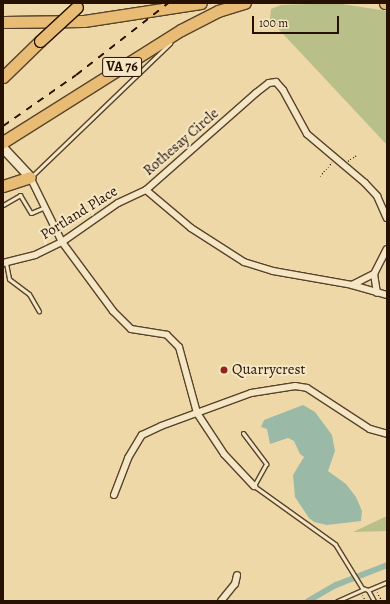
<!DOCTYPE html>
<html>
<head>
<meta charset="utf-8">
<style>
  body { margin:0 }
  #map { position:relative; width:390px; height:604px; overflow:hidden; background:#efd8a8; font-family:Alegreya,serif }
  div>[style] { position:absolute }
  [style*='--x'] { left:calc(var(--x)*1px); top:calc(var(--y)*1px); width:calc(var(--w)*1px); rotate:calc(var(--a)*1deg) }
  .green>* { inset:0; background:#b9bf88 }
  .water>* { inset:0; background:#9abaa7 }
  .canal>* { height:6px; margin:-3px; padding:0 3px; transform-origin:3px; border-radius:3px; background:#9abaa7 }
  .path>* { height:1px; margin-top:-0.5px; transform-origin:0; background:repeating-linear-gradient(90deg,#261100 0 1px,transparent 0 3px) }
  .roads { filter:drop-shadow(1px 0 #58432a) drop-shadow(-1px 0 #58432a) drop-shadow(0 1px #58432a) drop-shadow(0 -1px #58432a) }
  .lane>* { height:3px; margin:-1.5px; padding:0 1.5px; transform-origin:1.5px; border-radius:1.5px; background:#f5e6c6 }
  .street>* { height:6px; margin:-3px; padding:0 3px; transform-origin:3px; border-radius:3px; background:#f5e6c6 }
  .secondary>* { height:9px; margin:-4.5px; padding:0 4.5px; transform-origin:4.5px; border-radius:4.5px; background:#f5e6c6 }
  .highway>* { height:11px; margin:-5.5px; padding:0 5.5px; transform-origin:5.5px; border-radius:5.5px; background:#e8bc74 }
  .rail>* { height:1.5px; margin-top:-0.75px; transform-origin:0; background:repeating-linear-gradient(90deg,#261100 0 7px,transparent 0 14px) }
  .bridges { filter:drop-shadow(1px 0 #261100) drop-shadow(-1px 0 #261100) drop-shadow(0 1px #261100) drop-shadow(0 -1px #261100) }
  .highway-bridge>* { height:11px; margin:-5.5px; padding:0 5.5px; transform-origin:5.5px; border-radius:5.5px; background:#e8bc74 }
  .dots>* { width:11px; height:11px; translate:-50% -50%; box-sizing:border-box; border:2px solid #f5e6c6; border-radius:50% }
  span { translate:-50% -50%; white-space:nowrap; text-align:center; line-height:1.15; -webkit-text-stroke:4px #f5e6c6; paint-order:stroke }
  .shield-label span { padding:1px 3px; background:#f5e6c6; border:1px solid; border-radius:3px; -webkit-text-stroke-width:0 }
  .shield-label { font-size:14px; color:#261100; font-weight:700 }
  .street-label { font-size:15px; color:#261100 }
  .poi-label { font-size:15px; color:#261100 }
  .left { translate:0 -50%; text-align:left }
  .frame { position:absolute; inset:0; border:4px solid #261100; pointer-events:none }
  .scale { position:absolute; left:252px; top:16px; width:87px; height:18px; box-sizing:border-box; border:2px solid #261100; border-top:0; padding-left:5px; font-size:12px; line-height:14px; white-space:nowrap; color:#261100; -webkit-text-stroke:3px #f5e6c6; paint-order:stroke }
</style>
</head>
<body>
<div id="map">
  <div class="green">
    <i style="clip-path:polygon(336px 3px,387px 11px,387px 145px,270px 20px,271px 9px,281px 5px)"></i>
    <i style="clip-path:polygon(387px 516px,387px 531px,353px 532px)"></i>
  </div>
  <div class="water">
    <i style="clip-path:polygon(303px 405px,315px 412px,332px 435px,335px 451px,328px 471px,346px 484px,356px 497px,362px 511px,361px 521px,327px 525px,314px 522px,309px 518px,295px 497px,293px 475px,304px 457px,300px 454px,294px 441px,288px 438px,270px 444px,267px 429px,261px 427px,264px 420px)"></i>
  </div>
  <div class="canal">
    <i style="--x:308;--y:601;--w:32;--a:-30"></i>
    <i style="--x:336;--y:585;--w:55;--a:-21.4"></i>
  </div>
  <div class="path">
    <i style="--x:348;--y:161;--w:12;--a:-35"></i>
    <i style="--x:320;--y:176;--w:18;--a:-49"></i>
    <i style="--x:377;--y:592;--w:10;--a:61"></i>
    <i style="--x:362;--y:595;--w:7;--a:56"></i>
    <i style="--x:357;--y:600;--w:1;--a:90"></i>
  </div>
  <div class="roads">
    <div class="lane">
      <i style="--x:32;--y:176;--w:192;--a:-43.9"></i>
      <i style="--x:3;--y:205;--w:20;--a:-30"></i>
      <i style="--x:20;--y:195;--w:21;--a:59"></i>
      <i style="--x:31;--y:213;--w:15;--a:-23"></i>
      <i style="--x:6;--y:263;--w:16;--a:79"></i>
      <i style="--x:9;--y:279;--w:25;--a:37"></i>
      <i style="--x:29;--y:294;--w:20;--a:60"></i>
      <i style="--x:243;--y:433;--w:39;--a:53"></i>
      <i style="--x:266;--y:464;--w:25;--a:119"></i>
      <i style="--x:254;--y:486;--w:100;--a:35.6"></i>
      <i style="--x:335;--y:544;--w:52;--a:58.5"></i>
      <i style="--x:362;--y:588;--w:6;--a:18"></i>
      <i style="--x:368;--y:590;--w:21;--a:-23"></i>
      <i style="--x:368;--y:590;--w:13;--a:61"></i>
      <i style="--x:337;--y:601;--w:30;--a:-24"></i>
    </div>
    <div class="street">
      <i style="--x:30;--y:177;--w:72;--a:63.8"></i>
      <i style="--x:62;--y:242;--w:86;--a:53.5"></i>
      <i style="--x:113;--y:311;--w:25;--a:45"></i>
      <i style="--x:131;--y:329;--w:36;--a:9"></i>
      <i style="--x:167;--y:335;--w:17;--a:45"></i>
      <i style="--x:179;--y:347;--w:68;--a:74.7"></i>
      <i style="--x:197;--y:413;--w:49;--a:56.6"></i>
      <i style="--x:224;--y:454;--w:44;--a:46.8"></i>
      <i style="--x:146;--y:190;--w:147;--a:-41.4"></i>
      <i style="--x:256;--y:93;--w:16;--a:-38"></i>
      <i style="--x:269;--y:83;--w:7;--a:-8"></i>
      <i style="--x:276;--y:82;--w:11;--a:49"></i>
      <i style="--x:283;--y:90;--w:50;--a:61.4"></i>
      <i style="--x:307;--y:134;--w:76;--a:40.2"></i>
      <i style="--x:365;--y:183;--w:18;--a:47"></i>
      <i style="--x:377;--y:196;--w:24;--a:66"></i>
      <i style="--x:146;--y:190;--w:59;--a:40.2"></i>
      <i style="--x:191;--y:228;--w:63;--a:32.7"></i>
      <i style="--x:244;--y:262;--w:30;--a:17"></i>
      <i style="--x:273;--y:271;--w:80;--a:10"></i>
      <i style="--x:352;--y:285;--w:36;--a:16"></i>
      <i style="--x:3;--y:263;--w:33;--a:-14"></i>
      <i style="--x:35;--y:255;--w:30;--a:-26"></i>
      <i style="--x:62;--y:242;--w:68;--a:-34.9"></i>
      <i style="--x:118;--y:203;--w:31;--a:-25"></i>
      <i style="--x:374;--y:274;--w:19;--a:81"></i>
      <i style="--x:352;--y:285;--w:25;--a:-27"></i>
      <i style="--x:374;--y:274;--w:28;--a:-63"></i>
      <i style="--x:114;--y:495;--w:40;--a:-69"></i>
      <i style="--x:128;--y:458;--w:27;--a:-59"></i>
      <i style="--x:142;--y:435;--w:21;--a:-25"></i>
      <i style="--x:161;--y:426;--w:96;--a:-20.1"></i>
      <i style="--x:251;--y:393;--w:45;--a:-9"></i>
      <i style="--x:295;--y:386;--w:12;--a:9"></i>
      <i style="--x:307;--y:388;--w:75;--a:33.1"></i>
      <i style="--x:370;--y:429;--w:18;--a:16"></i>
      <i style="--x:221;--y:601;--w:22;--a:-51"></i>
      <i style="--x:235;--y:584;--w:9;--a:-77"></i>
    </div>
    <div class="secondary">
      <i style="--x:3;--y:148;--w:40;--a:47"></i>
    </div>
    <div class="highway">
      <i style="--x:385;--y:3;--w:2;--a:0"></i>
      <i style="--x:3;--y:22;--w:81;--a:-0.7"></i>
      <i style="--x:84;--y:21;--w:118;--a:-8.7"></i>
      <i style="--x:3;--y:77;--w:52;--a:-44.2"></i>
      <i style="--x:3;--y:142;--w:210;--a:-32.2"></i>
      <i style="--x:181;--y:30;--w:42;--a:-27.2"></i>
      <i style="--x:218;--y:11;--w:28;--a:-17"></i>
      <i style="--x:3;--y:186;--w:28;--a:-18"></i>
    </div>
  </div>
  <div class="rail">
    <i style="--x:3;--y:126;--w:89;--a:-34.9"></i>
    <i style="--x:76;--y:75;--w:117;--a:-38"></i>
  </div>
  <div class="bridges">
    <div class="highway-bridge">
      <i style="--x:40;--y:41;--w:50;--a:-42.6"></i>
    </div>
  </div>
  <div class="dots">
    <i style="left:224px;top:370px;background:#8f2418"></i>
  </div>
  <div class="shield-label">
    <span style="left:122px;top:67px">VA 76</span>
  </div>
  <div class="street-label">
    <span style="left:181px;top:142px;rotate:-41deg">Rothesay Circle</span>
    <span style="left:79px;top:213px;rotate:-32deg">Portland Place</span>
  </div>
  <div class="poi-label">
    <span class="left" style="left:232px;top:370px">Quarrycrest</span>
  </div>
  <div class="frame"></div>
  <div class="scale">100 m</div>
</div>
</body>
</html>
